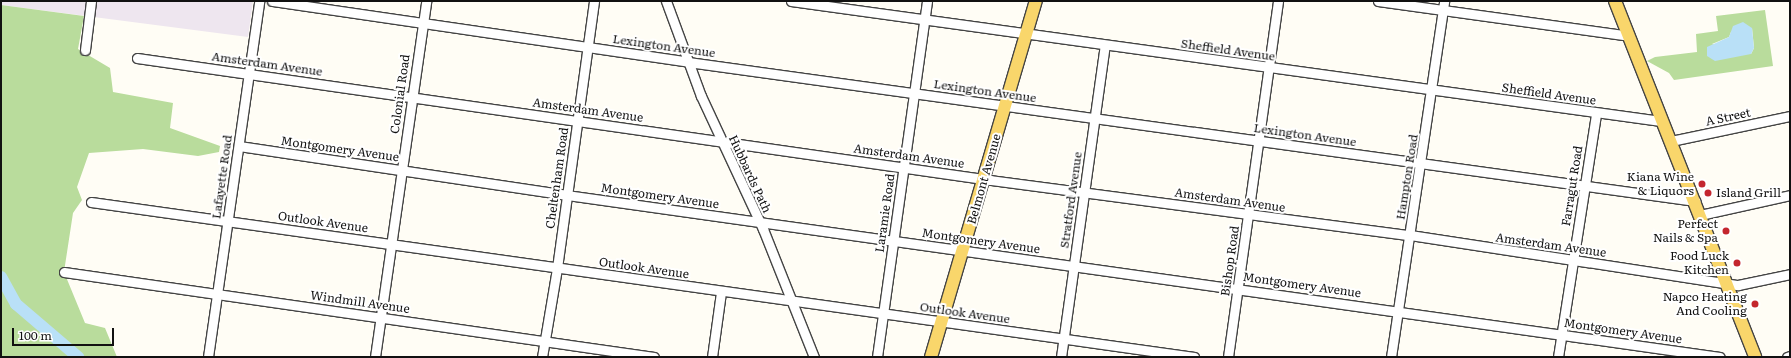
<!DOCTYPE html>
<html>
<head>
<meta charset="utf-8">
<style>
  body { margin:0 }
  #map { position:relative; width:1791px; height:358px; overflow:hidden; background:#fffdf5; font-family:Literata,serif }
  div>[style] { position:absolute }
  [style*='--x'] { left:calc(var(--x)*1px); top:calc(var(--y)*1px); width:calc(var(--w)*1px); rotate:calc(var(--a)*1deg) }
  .industrial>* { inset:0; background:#eee6ef }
  .forest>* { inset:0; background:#b9dc9c }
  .water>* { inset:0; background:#b9e0f7 }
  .river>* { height:12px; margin:-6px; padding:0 6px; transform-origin:6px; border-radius:6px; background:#b9e0f7 }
  .roads { filter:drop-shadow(1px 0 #444) drop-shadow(-1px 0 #444) drop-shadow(0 1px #444) drop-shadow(0 -1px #444) }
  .minor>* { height:9px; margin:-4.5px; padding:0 4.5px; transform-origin:4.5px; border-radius:4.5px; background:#fff }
  .major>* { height:12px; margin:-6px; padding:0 6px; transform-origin:6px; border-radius:6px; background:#f9d66b }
  .dots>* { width:11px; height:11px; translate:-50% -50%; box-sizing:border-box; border:2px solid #fff; border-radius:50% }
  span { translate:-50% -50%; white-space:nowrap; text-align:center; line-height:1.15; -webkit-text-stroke:4px #fff; paint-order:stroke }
  .street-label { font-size:12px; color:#111 }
  .poi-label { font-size:12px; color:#111 }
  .right { translate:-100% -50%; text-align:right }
  .left { translate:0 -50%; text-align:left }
  .frame { position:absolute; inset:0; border:2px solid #111; pointer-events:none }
  .scale { position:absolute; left:12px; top:328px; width:102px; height:18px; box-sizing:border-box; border:2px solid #111; border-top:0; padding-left:5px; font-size:12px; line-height:14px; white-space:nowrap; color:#111; -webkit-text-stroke:3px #fff; paint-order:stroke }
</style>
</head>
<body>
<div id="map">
  <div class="industrial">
    <i style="clip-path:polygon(1px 1px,253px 1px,248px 37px,1px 5px)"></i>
  </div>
  <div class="forest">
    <i style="clip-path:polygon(1px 5px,84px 16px,78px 49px,110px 68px,113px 92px,173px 103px,170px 128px,220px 146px,219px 152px,198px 156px,143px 149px,89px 153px,77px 187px,82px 200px,73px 213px,64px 272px,85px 323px,105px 328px,117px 357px,1px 357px)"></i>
    <i style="clip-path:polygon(evenodd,1765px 10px,1773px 66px,1674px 80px,1669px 73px,1647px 61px,1655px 57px,1697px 52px,1696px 34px,1718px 31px,1716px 16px,1765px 10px,1752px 28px,1754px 48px,1751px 54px,1712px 44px,1729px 37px,1731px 32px,1752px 28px)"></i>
  </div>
  <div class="water">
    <i style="clip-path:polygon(1743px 22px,1752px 28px,1754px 48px,1751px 54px,1715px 61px,1707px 56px,1707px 47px,1729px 37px,1733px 26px)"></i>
  </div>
  <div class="river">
    <i style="--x:1;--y:277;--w:31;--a:61"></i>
    <i style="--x:16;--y:304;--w:82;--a:40.5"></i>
  </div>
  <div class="roads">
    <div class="minor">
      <i style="--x:272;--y:1;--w:420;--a:8.3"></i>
      <i style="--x:688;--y:62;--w:1017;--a:7.86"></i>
      <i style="--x:666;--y:1;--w:101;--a:69.8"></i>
      <i style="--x:701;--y:96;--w:147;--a:65"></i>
      <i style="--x:763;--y:229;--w:138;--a:68.3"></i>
      <i style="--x:791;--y:1;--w:878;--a:7.85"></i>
      <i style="--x:1378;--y:1;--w:253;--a:7.9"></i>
      <i style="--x:85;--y:50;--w:49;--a:-83"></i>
      <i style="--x:137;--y:58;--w:862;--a:8.14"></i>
      <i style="--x:990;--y:180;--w:424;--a:7.5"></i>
      <i style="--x:1410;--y:235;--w:332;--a:8.7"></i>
      <i style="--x:1738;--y:285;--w:53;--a:-11.9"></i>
      <i style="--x:1671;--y:141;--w:122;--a:-11.9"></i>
      <i style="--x:239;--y:146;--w:332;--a:8.5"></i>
      <i style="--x:567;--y:195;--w:1164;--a:8"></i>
      <i style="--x:91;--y:202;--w:1114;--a:8"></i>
      <i style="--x:1700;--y:215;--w:92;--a:-12.5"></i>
      <i style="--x:64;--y:272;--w:596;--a:8.2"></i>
      <i style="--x:208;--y:357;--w:360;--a:-81.8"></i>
      <i style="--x:375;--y:357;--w:360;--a:-81.8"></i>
      <i style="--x:542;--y:357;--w:90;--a:-80.4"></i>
      <i style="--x:557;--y:268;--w:270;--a:-82.1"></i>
      <i style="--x:712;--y:357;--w:66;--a:-82.1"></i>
      <i style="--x:877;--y:357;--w:359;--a:-82"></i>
      <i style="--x:1061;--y:357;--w:315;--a:-82"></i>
      <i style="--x:1228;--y:357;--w:359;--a:-82"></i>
      <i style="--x:1391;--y:357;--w:360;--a:-81.5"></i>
      <i style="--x:1558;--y:357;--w:247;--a:-81.1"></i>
      <i style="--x:1787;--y:357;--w:3;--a:-18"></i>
    </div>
    <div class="major">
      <i style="--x:1615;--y:1;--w:383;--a:68.5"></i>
      <i style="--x:931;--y:357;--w:371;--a:-73.6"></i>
    </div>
  </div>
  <div class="dots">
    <i style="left:1702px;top:184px;background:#c4262e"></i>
    <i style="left:1708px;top:193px;background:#c4262e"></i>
    <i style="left:1726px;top:231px;background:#c4262e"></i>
    <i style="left:1737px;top:263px;background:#c4262e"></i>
    <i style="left:1755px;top:304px;background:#c4262e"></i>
  </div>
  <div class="street-label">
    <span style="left:664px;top:46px;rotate:8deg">Lexington Avenue</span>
    <span style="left:1228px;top:50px;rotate:8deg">Sheffield Avenue</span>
    <span style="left:267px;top:64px;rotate:8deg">Amsterdam Avenue</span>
    <span style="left:985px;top:91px;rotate:8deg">Lexington Avenue</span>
    <span style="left:400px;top:94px;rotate:-82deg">Colonial Road</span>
    <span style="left:1549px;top:94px;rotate:8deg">Sheffield Avenue</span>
    <span style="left:588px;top:110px;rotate:8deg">Amsterdam Avenue</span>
    <span style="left:1728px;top:117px;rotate:-12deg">A Street</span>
    <span style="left:1305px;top:135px;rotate:8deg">Lexington Avenue</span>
    <span style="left:340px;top:149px;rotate:8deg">Montgomery Avenue</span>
    <span style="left:909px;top:156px;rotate:8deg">Amsterdam Avenue</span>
    <span style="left:750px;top:174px;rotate:65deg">Hubbards Path</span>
    <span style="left:222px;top:177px;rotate:-82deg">Lafayette Road</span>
    <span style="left:1407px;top:177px;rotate:-81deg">Hampton Road</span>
    <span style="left:557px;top:178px;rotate:-82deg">Cheltenham Road</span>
    <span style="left:984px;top:179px;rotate:-74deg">Belmont Avenue</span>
    <span style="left:1572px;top:186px;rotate:-81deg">Farragut Road</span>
    <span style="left:660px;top:196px;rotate:8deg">Montgomery Avenue</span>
    <span style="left:1071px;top:200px;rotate:-82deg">Stratford Avenue</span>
    <span style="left:1230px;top:200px;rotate:8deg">Amsterdam Avenue</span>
    <span style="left:885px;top:213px;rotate:-82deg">Laramie Road</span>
    <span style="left:323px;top:222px;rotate:8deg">Outlook Avenue</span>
    <span style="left:981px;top:241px;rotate:8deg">Montgomery Avenue</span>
    <span style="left:1551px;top:245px;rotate:8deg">Amsterdam Avenue</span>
    <span style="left:1230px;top:261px;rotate:-82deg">Bishop Road</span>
    <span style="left:644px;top:268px;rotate:8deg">Outlook Avenue</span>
    <span style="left:1302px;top:285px;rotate:8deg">Montgomery Avenue</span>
    <span style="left:360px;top:302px;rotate:8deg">Windmill Avenue</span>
    <span style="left:965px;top:313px;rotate:8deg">Outlook Avenue</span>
    <span style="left:1623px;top:331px;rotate:8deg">Montgomery Avenue</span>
  </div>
  <div class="poi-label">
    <span class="right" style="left:1694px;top:184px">Kiana Wine<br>&amp; Liquors</span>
    <span class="left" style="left:1716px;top:193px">Island Grill</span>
    <span class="right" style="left:1718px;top:231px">Perfect<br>Nails &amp; Spa</span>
    <span class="right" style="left:1729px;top:263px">Food Luck<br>Kitchen</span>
    <span class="right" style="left:1747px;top:304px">Napco Heating<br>And Cooling</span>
  </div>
  <div class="frame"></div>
  <div class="scale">100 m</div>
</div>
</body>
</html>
